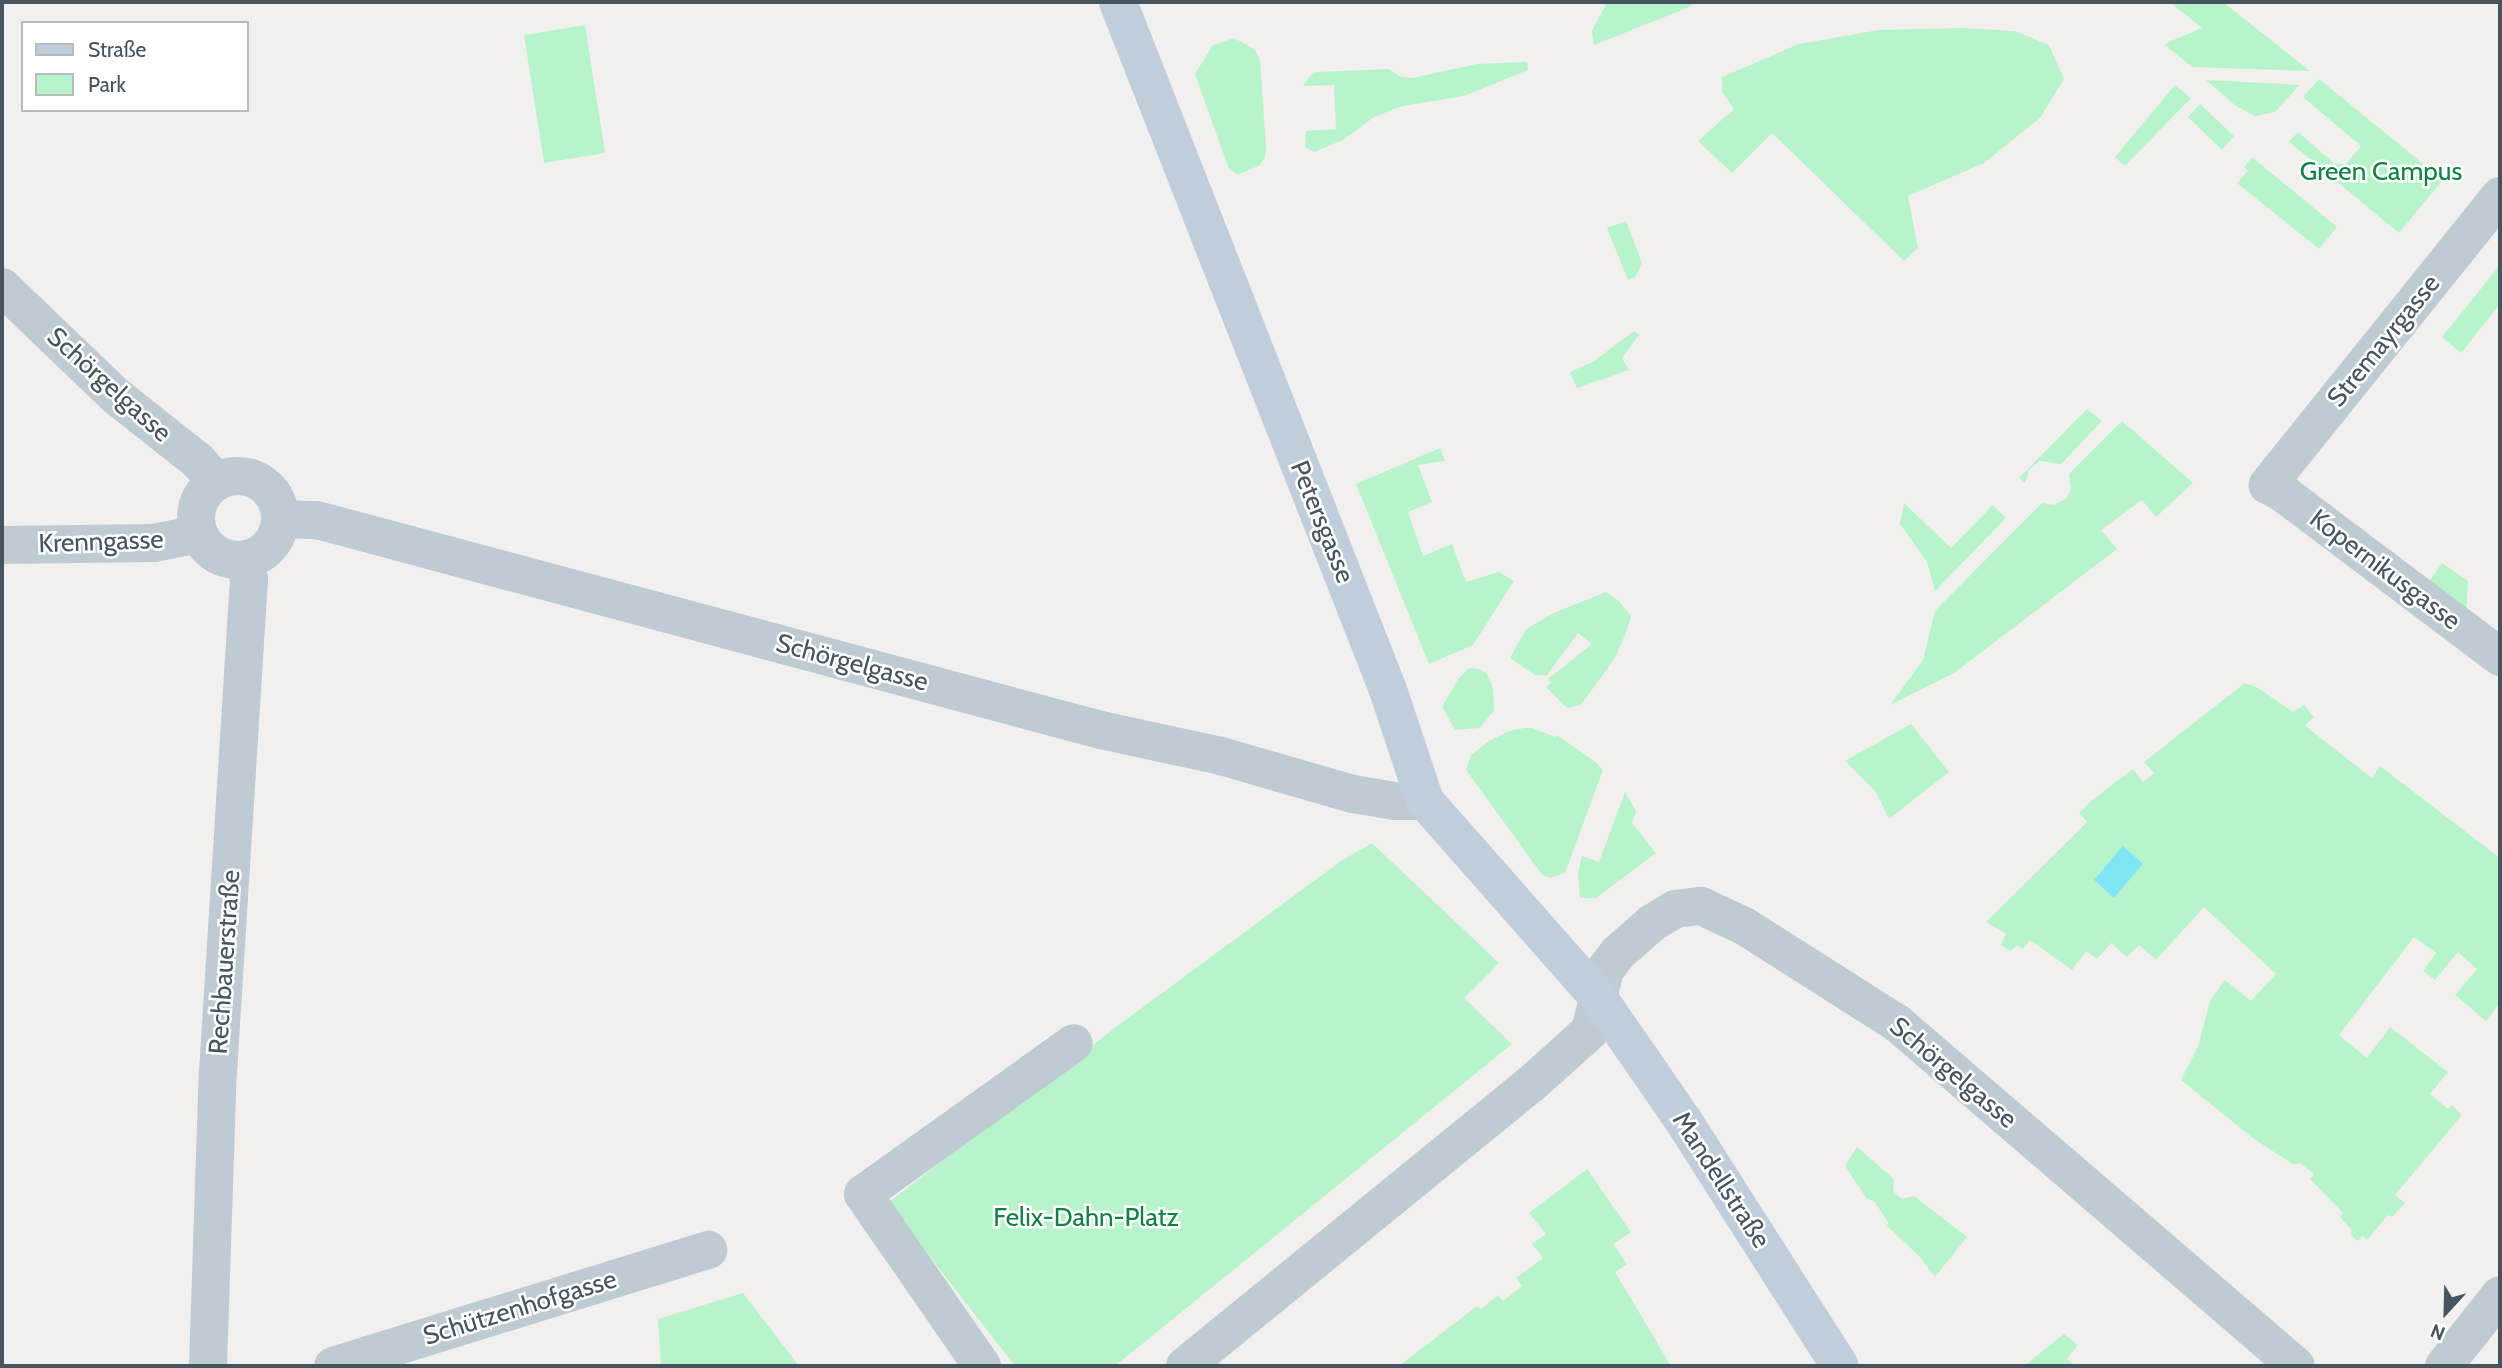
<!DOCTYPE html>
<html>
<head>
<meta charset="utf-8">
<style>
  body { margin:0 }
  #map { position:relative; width:2502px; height:1368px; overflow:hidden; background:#f2efef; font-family:Cabin,sans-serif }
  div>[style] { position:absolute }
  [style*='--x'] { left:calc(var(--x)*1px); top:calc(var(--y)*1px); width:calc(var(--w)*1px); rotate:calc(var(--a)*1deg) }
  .green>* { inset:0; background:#b8f4cb }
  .water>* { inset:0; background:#80e6f6 }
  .street>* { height:38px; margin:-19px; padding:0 19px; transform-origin:19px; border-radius:19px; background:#becbd3 }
  .street>.ring { margin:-19px; padding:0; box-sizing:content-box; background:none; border:38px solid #becbd3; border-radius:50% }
  .secondary>* { height:38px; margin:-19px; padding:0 19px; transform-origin:19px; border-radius:19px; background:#bfceda }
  span { translate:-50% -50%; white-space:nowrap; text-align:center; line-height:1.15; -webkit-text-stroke:5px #fff; paint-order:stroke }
  .park-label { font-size:26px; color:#0c8340 }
  .street-label { font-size:26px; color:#45545f }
  .frame { position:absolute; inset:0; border:4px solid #45545f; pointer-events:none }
  .legend { position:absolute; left:21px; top:21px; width:228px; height:91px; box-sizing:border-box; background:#fff; border:2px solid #b5bbbf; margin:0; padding:9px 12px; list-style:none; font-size:21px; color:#45545f }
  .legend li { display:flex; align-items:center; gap:14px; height:35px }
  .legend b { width:35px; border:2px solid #b5bbbf }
  .north { position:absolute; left:2411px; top:1277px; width:70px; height:70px; -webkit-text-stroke:5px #fff; paint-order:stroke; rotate:202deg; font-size:19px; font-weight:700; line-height:28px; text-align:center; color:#45545f }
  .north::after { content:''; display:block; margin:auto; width:24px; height:32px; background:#45545f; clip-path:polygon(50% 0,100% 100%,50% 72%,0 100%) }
</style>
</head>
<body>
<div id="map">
  <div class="green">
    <i style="clip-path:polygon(1607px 2px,1692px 2px,1692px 6px,1594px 45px,1592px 31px)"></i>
    <i style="clip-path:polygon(2170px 2px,2223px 2px,2310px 71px,2192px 67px,2164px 44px,2202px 28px)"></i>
    <i style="clip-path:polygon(585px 25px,605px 153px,544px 163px,524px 35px)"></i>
    <i style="clip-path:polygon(1962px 28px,2015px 31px,2049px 45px,2064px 79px,2040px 118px,1984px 163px,1908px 196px,1918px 248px,1904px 261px,1772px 133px,1732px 173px,1698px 141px,1734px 109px,1722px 92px,1722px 77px,1799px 44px,1879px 30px)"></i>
    <i style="clip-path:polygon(1234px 38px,1254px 49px,1260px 59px,1266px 148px,1265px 157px,1260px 165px,1238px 175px,1229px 169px,1195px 74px,1213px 45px)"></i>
    <i style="clip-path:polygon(1527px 62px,1528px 70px,1464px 96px,1402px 106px,1374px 117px,1343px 140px,1314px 152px,1305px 147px,1306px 131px,1336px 129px,1334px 85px,1303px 86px,1310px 76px,1317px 72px,1389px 69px,1401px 77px,1412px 78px,1477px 64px)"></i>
    <i style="clip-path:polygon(2319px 79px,2443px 180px,2399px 233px,2289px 142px,2298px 132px,2335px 164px,2346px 164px,2361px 146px,2303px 97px)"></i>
    <i style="clip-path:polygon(2206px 80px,2300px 85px,2275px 112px,2255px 116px,2236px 106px)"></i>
    <i style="clip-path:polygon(2175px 85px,2191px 98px,2125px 166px,2115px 157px)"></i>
    <i style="clip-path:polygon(2200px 104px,2234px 136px,2222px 150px,2188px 117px)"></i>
    <i style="clip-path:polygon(2252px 157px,2337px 227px,2319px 249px,2237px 183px,2248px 171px,2244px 167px)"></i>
    <i style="clip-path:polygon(1626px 221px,1642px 263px,1635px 277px,1628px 280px,1607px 228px)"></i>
    <i style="clip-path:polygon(2500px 265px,2500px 304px,2461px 353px,2442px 337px)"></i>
    <i style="clip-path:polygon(1634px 331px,1639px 335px,1622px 358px,1629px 370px,1577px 388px,1570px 372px,1594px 361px)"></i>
    <i style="clip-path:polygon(2087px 409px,2102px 421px,2061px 464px,2040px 461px,2029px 470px,2025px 483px,2019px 478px)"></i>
    <i style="clip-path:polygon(2122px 421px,2193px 483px,2156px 517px,2142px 500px,2101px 530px,2117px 549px,1954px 673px,1890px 705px,1923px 660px,1935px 611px,2042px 503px,2054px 505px,2066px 499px,2071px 489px,2069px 474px)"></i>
    <i style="clip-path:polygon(1440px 448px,1445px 461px,1418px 465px,1432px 502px,1408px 512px,1423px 556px,1452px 544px,1466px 582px,1499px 572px,1514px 581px,1473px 645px,1429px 664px,1356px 484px)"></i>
    <i style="clip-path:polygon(1904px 503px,1951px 548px,1993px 505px,2006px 518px,1935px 591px,1927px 562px,1900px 524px)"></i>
    <i style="clip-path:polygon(2442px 563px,2468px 581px,2466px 617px,2425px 587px)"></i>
    <i style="clip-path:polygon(1606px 592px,1619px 601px,1631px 616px,1626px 633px,1615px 658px,1581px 705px,1567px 708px,1546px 687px,1551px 682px,1548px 679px,1592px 644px,1578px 633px,1547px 675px,1535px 675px,1510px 658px,1526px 629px,1556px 612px)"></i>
    <i style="clip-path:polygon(1469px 668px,1480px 669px,1486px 673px,1493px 687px,1494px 711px,1479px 728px,1455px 730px,1442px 707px,1458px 679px)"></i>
    <i style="clip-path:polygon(2245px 683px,2258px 688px,2293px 712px,2304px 705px,2314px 717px,2305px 726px,2372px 778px,2380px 766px,2500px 858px,2500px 1003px,2486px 1021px,2455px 995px,2477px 969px,2458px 952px,2435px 980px,2423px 971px,2436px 953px,2414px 937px,2339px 1035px,2367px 1058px,2390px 1027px,2448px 1072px,2430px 1094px,2448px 1109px,2452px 1105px,2462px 1115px,2395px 1195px,2405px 1203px,2392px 1217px,2388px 1215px,2367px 1240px,2362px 1236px,2358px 1241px,2351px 1235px,2352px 1230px,2340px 1217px,2343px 1213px,2310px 1179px,2314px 1174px,2300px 1163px,2294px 1165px,2254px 1139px,2181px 1080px,2198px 1047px,2210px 1001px,2225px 980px,2251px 1001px,2276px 974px,2204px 907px,2156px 960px,2139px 945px,2127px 957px,2111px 943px,2097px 959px,2086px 951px,2072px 970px,2030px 940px,2023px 949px,2017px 945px,2011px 951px,2001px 945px,2006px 934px,1986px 922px,2087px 822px,2079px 813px,2091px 801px,2133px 769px,2143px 782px,2154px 773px,2144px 762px)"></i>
    <i style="clip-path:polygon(1911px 724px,1949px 772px,1889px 819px,1876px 792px,1845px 761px)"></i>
    <i style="clip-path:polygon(1524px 728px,1532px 728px,1555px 737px,1557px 735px,1597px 763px,1603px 770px,1565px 873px,1551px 878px,1543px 876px,1466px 770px,1471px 755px,1489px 741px,1509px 731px)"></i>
    <i style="clip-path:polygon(1625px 792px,1636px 811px,1632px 823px,1656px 853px,1596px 898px,1580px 898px,1578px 873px,1582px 856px,1599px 862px)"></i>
    <i style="clip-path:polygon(1372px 843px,1499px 963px,1464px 998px,1512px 1044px,1115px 1366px,1015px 1366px,888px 1203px,1120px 1024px,1341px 861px)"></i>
    <i style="clip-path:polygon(1857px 1147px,1894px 1179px,1893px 1191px,1902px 1199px,1914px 1196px,1967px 1237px,1935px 1277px,1919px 1256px,1887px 1226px,1888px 1222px,1874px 1201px,1867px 1199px,1845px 1166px)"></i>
    <i style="clip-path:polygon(1587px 1169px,1631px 1232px,1613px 1244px,1627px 1264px,1615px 1272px,1671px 1366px,1399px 1366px,1477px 1306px,1481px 1309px,1498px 1295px,1503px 1301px,1522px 1286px,1516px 1278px,1543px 1258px,1532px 1244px,1546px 1234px,1529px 1213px)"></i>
    <i style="clip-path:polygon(743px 1293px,799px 1366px,661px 1366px,658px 1319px)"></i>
    <i style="clip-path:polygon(2064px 1334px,2078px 1345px,2067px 1359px,2075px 1366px,2024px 1366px)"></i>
  </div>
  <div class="water">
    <i style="clip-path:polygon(2123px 846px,2143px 864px,2114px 898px,2094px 880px)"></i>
  </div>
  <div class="street">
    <i style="--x:2500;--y:196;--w:371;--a:128.8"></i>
    <i style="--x:2268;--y:485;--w:18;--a:29"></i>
    <i style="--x:2284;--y:494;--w:271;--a:37"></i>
    <i style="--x:2;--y:287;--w:158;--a:43.7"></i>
    <i style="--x:116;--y:396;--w:105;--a:38.4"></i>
    <i style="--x:198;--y:461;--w:27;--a:48"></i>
    <i class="ring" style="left:196px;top:476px;width:46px;height:46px"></i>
    <i style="--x:280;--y:519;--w:37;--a:2"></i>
    <i style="--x:317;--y:520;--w:812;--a:15"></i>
    <i style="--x:1101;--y:730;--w:123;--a:12.2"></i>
    <i style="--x:1221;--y:756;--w:137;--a:16.1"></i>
    <i style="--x:1353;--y:794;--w:42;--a:9.7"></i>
    <i style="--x:1394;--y:801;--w:31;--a:0"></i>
    <i style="--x:2;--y:545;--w:152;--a:-0.8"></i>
    <i style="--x:154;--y:543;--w:46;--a:-11.3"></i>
    <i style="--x:208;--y:1366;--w:294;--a:-88.1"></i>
    <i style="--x:218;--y:1072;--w:493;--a:-86.4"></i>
    <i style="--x:249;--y:580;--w:21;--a:-101"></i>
    <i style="--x:333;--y:1366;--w:393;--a:-17.2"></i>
    <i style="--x:982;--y:1366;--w:209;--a:-124.7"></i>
    <i style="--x:863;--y:1194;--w:259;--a:-35.6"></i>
    <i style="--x:1185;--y:1366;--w:446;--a:-39.2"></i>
    <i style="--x:1531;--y:1084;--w:79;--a:-41.9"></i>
    <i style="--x:1590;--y:1031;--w:63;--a:-76.2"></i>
    <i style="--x:1605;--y:970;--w:21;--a:-53"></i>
    <i style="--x:1618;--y:953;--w:45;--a:-41.4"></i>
    <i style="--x:1652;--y:923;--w:27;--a:-31"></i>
    <i style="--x:1675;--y:909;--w:26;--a:-7"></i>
    <i style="--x:1701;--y:906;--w:47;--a:24.9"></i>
    <i style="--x:1744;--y:926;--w:181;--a:32.4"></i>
    <i style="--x:1897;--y:1023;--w:526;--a:40.68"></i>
    <i style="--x:2444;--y:1366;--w:90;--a:-51.7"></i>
  </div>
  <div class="secondary">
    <i style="--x:1118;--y:2;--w:739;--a:68.57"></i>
    <i style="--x:1388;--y:690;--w:117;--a:71.6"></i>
    <i style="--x:1425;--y:801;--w:261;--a:48.6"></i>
    <i style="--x:1598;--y:997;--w:150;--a:55.4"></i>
    <i style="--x:1683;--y:1120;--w:292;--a:57.5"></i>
  </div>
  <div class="park-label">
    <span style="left:2381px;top:172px">Green Campus</span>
    <span style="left:1086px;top:1218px">Felix-Dahn-Platz</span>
  </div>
  <div class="street-label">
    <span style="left:2384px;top:341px;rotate:-51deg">Stremayrgasse</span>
    <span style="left:109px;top:385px;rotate:42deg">Schörgelgasse</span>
    <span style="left:1322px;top:522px;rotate:68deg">Petersgasse</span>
    <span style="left:101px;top:542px;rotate:-2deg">Krenngasse</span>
    <span style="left:2385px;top:570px;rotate:37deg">Kopernikusgasse</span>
    <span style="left:852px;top:663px;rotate:15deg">Schörgelgasse</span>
    <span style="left:225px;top:962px;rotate:-86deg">Rechbauerstraße</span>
    <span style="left:1953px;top:1073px;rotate:40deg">Schörgelgasse</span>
    <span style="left:1721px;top:1180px;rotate:57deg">Mandellstraße</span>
    <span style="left:520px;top:1308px;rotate:-17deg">Schützenhofgasse</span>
  </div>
  <div class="frame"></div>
  <ul class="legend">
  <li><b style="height:9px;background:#bfceda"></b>Straße</li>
  <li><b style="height:19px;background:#b8f4cb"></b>Park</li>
  </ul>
  <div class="north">N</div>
</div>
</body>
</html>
